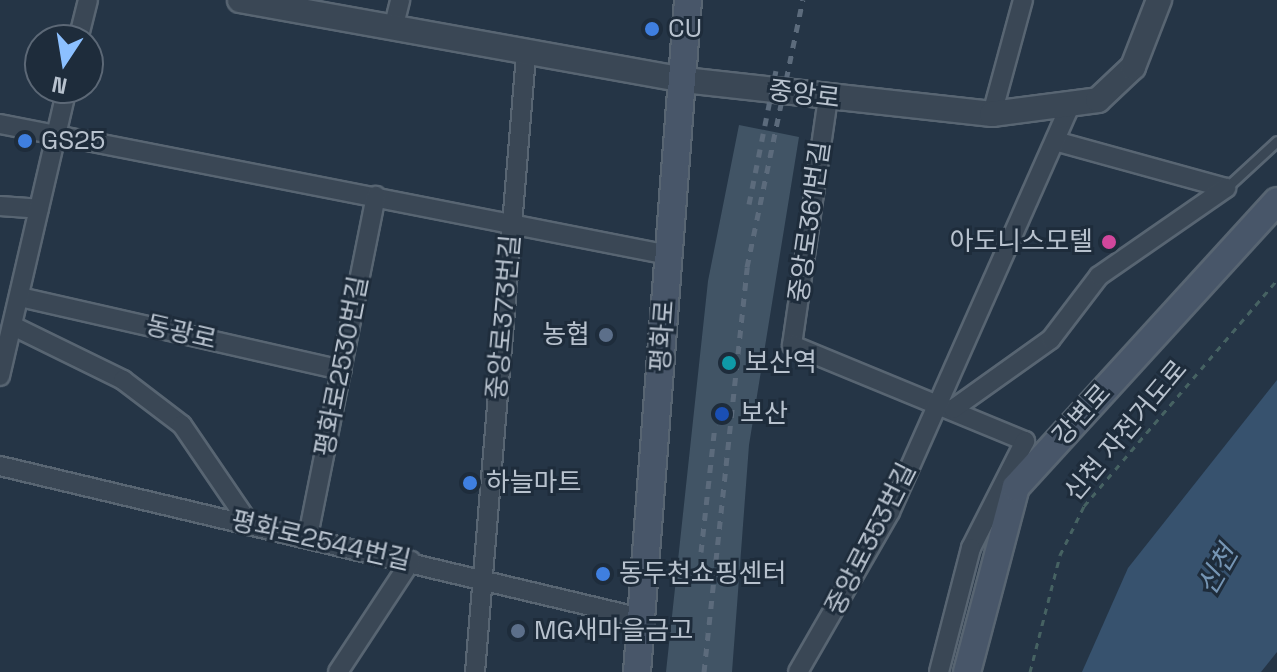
<!DOCTYPE html>
<html>
<head>
<meta charset="utf-8">
<style>
  body { margin:0 }
  #map { position:relative; width:1277px; height:672px; overflow:hidden; background:#253546; font-family:"Space Grotesk","Noto Sans KR",sans-serif }
  div>[style] { position:absolute }
  [style*='--x'] { left:calc(var(--x)*1px); top:calc(var(--y)*1px); width:calc(var(--w)*1px); rotate:calc(var(--a)*1deg) }
  .water>* { inset:0; background:#37526e }
  .building>* { inset:0; background:#415465 }
  .path>* { height:3px; margin-top:-1.5px; transform-origin:0; background:repeating-linear-gradient(90deg,#466262 0 6px,transparent 0 12px) }
  .roads { filter:drop-shadow(2px 0 #586572) drop-shadow(-2px 0 #586572) drop-shadow(0 2px #586572) drop-shadow(0 -2px #586572) }
  .service>* { height:9px; margin:-4.5px; padding:0 4.5px; transform-origin:4.5px; border-radius:4.5px; background:#3a4755 }
  .minor>* { height:18px; margin:-9px; padding:0 9px; transform-origin:9px; border-radius:9px; background:#3a4755 }
  .tertiary>* { height:24px; margin:-12px; padding:0 12px; transform-origin:12px; border-radius:12px; background:#3a4755 }
  .secondary>* { height:26px; margin:-13px; padding:0 13px; transform-origin:13px; border-radius:13px; background:#485669 }
  .rail>* { height:5px; margin-top:-2.5px; transform-origin:0; background:repeating-linear-gradient(90deg,#5c6b7c 0 8px,transparent 0 16px) }
  .dots>* { width:22px; height:22px; translate:-50% -50%; box-sizing:border-box; border:4px solid #1e2c3b; border-radius:50% }
  span { translate:-50% -50%; white-space:nowrap; text-align:center; line-height:1.15; -webkit-text-stroke:6px #1e2c3b; paint-order:stroke }
  .poi-label { font-size:26px; color:#b8c2ce }
  .left { translate:0 -50%; text-align:left }
  .right { translate:-100% -50%; text-align:right }
  .street-label { font-size:26px; color:#b8c2ce }
  .water-label { font-size:28px; color:#7595b4; font-style:italic }
  .north { position:absolute; left:24px; top:24px; width:80px; height:80px; box-sizing:border-box; background:#1e2c3b; border:2px solid #5c6876; border-radius:50%; rotate:192deg; font-size:22px; font-weight:700; line-height:32px; text-align:center; color:#b8c2ce }
  .north::after { content:''; display:block; margin:auto; width:28px; height:36px; background:#8cc0ff; clip-path:polygon(50% 0,100% 100%,50% 72%,0 100%) }
</style>
</head>
<body>
<div id="map">
  <div class="water">
    <i style="clip-path:polygon(1277px 380px,1277px 652px,1261px 672px,1082px 672px,1128px 568px)"></i>
  </div>
  <div class="building">
    <i style="clip-path:polygon(739px 125px,799px 137px,749px 445px,732px 672px,666px 672px,708px 281px)"></i>
  </div>
  <div class="path">
    <i style="--x:1030;--y:672;--w:121;--a:-75.6"></i>
    <i style="--x:1060;--y:555;--w:55;--a:-63.9"></i>
    <i style="--x:1084;--y:506;--w:297;--a:-49.5"></i>
  </div>
  <div class="roads">
    <div class="service">
      <i style="--x:1226;--y:188;--w:69;--a:-42.7"></i>
    </div>
    <div class="minor">
      <i style="--x:393;--y:29;--w:30;--a:-76"></i>
      <i style="--x:78;--y:40;--w:41;--a:-76"></i>
      <i style="--x:828;--y:98;--w:250;--a:98.3"></i>
      <i style="--x:792;--y:345;--w:252;--a:22.4"></i>
      <i style="--x:1025;--y:441;--w:120;--a:116.8"></i>
      <i style="--x:971;--y:548;--w:128;--a:104.5"></i>
      <i style="--x:992;--y:114;--w:118;--a:-74.8"></i>
      <i style="--x:0;--y:124;--w:682;--a:11.08"></i>
      <i style="--x:1055;--y:141;--w:177;--a:15.4"></i>
      <i style="--x:0;--y:206;--w:39;--a:4"></i>
      <i style="--x:20;--y:297;--w:330;--a:12.8"></i>
      <i style="--x:13;--y:326;--w:123;--a:26.1"></i>
      <i style="--x:123;--y:380;--w:74;--a:37.3"></i>
      <i style="--x:182;--y:425;--w:122;--a:55.7"></i>
      <i style="--x:0;--y:376;--w:296;--a:-76.9"></i>
      <i style="--x:953;--y:409;--w:120;--a:-35.5"></i>
      <i style="--x:1051;--y:339;--w:79;--a:-52.7"></i>
      <i style="--x:1099;--y:276;--w:155;--a:-34.7"></i>
      <i style="--x:0;--y:466;--w:659;--a:13.34"></i>
      <i style="--x:308;--y:536;--w:347;--a:-78.7"></i>
      <i style="--x:338;--y:672;--w:133;--a:-56.7"></i>
      <i style="--x:475;--y:672;--w:619;--a:-85.27"></i>
      <i style="--x:798;--y:672;--w:185;--a:-60.1"></i>
      <i style="--x:890;--y:512;--w:442;--a:-66.1"></i>
    </div>
    <div class="tertiary">
      <i style="--x:240;--y:0;--w:451;--a:10.2"></i>
      <i style="--x:684;--y:80;--w:310;--a:6.3"></i>
      <i style="--x:992;--y:114;--w:107;--a:-7.5"></i>
      <i style="--x:1098;--y:100;--w:48;--a:-43.3"></i>
      <i style="--x:1133;--y:67;--w:72;--a:-68.8"></i>
    </div>
    <div class="secondary">
      <i style="--x:637;--y:672;--w:674;--a:-85.66"></i>
      <i style="--x:967;--y:672;--w:191;--a:-75.2"></i>
      <i style="--x:1016;--y:487;--w:387;--a:-47.6"></i>
    </div>
  </div>
  <div class="rail">
    <i style="--x:749;--y:204;--w:137;--a:-78.6"></i>
    <i style="--x:701;--y:552;--w:128;--a:-83.7"></i>
    <i style="--x:704;--y:672;--w:407;--a:-83.9"></i>
    <i style="--x:747;--y:267;--w:273;--a:-78.2"></i>
  </div>
  <div class="dots">
    <i style="left:652px;top:29px;background:#3f7fe0"></i>
    <i style="left:25px;top:141px;background:#3f7fe0"></i>
    <i style="left:1109px;top:242px;background:#d1479c"></i>
    <i style="left:606px;top:335px;background:#5c6f8a"></i>
    <i style="left:729px;top:363px;background:#0f9aa8"></i>
    <i style="left:722px;top:414px;background:#1a4fb4"></i>
    <i style="left:470px;top:483px;background:#3f7fe0"></i>
    <i style="left:603px;top:574px;background:#3f7fe0"></i>
    <i style="left:518px;top:631px;background:#5c6f8a"></i>
  </div>
  <div class="poi-label">
    <span class="left" style="left:668px;top:29px">CU</span>
    <span class="left" style="left:41px;top:141px">GS25</span>
    <span class="right" style="left:1093px;top:242px">아도니스모텔</span>
    <span class="right" style="left:590px;top:335px">농협</span>
    <span class="left" style="left:745px;top:363px">보산역</span>
    <span class="left" style="left:740px;top:414px">보산</span>
    <span class="left" style="left:486px;top:483px">하늘마트</span>
    <span class="left" style="left:619px;top:574px">동두천쇼핑센터</span>
    <span class="left" style="left:534px;top:631px">MG새마을금고</span>
  </div>
  <div class="street-label">
    <span style="left:804px;top:95px;rotate:7deg">중앙로</span>
    <span style="left:810px;top:222px;rotate:-82deg">중앙로361번길</span>
    <span style="left:504px;top:317px;rotate:-85deg">중앙로373번길</span>
    <span style="left:181px;top:333px;rotate:13deg">동광로</span>
    <span style="left:663px;top:336px;rotate:-86deg">평화로</span>
    <span style="left:342px;top:366px;rotate:-79deg">평화로2530번길</span>
    <span style="left:1082px;top:415px;rotate:-48deg">강변로</span>
    <span style="left:1126px;top:431px;rotate:-50deg">신천 자전거도로</span>
    <span style="left:871px;top:539px;rotate:-63deg">중앙로353번길</span>
    <span style="left:321px;top:541px;rotate:13deg">평화로2544번길</span>
  </div>
  <div class="water-label">
    <span style="left:1217px;top:570px;rotate:-60deg">신천</span>
  </div>
  <div class="north">N</div>
</div>
</body>
</html>
